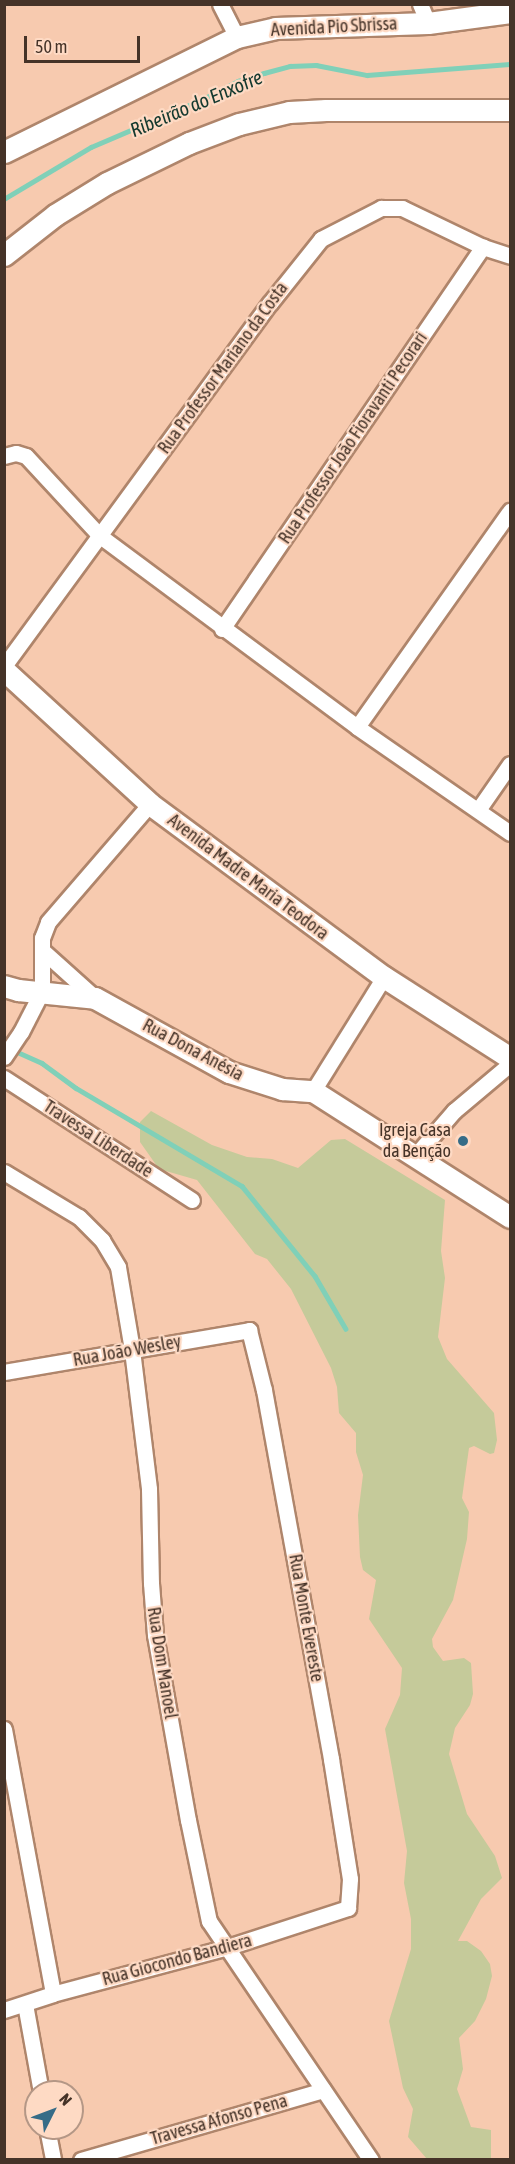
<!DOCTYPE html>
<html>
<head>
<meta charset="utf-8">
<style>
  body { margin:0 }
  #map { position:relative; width:515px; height:2164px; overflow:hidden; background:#f7caaf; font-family:"Asap Condensed",sans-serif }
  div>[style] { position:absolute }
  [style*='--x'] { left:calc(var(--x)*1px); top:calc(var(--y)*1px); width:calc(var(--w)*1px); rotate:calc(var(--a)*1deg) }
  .green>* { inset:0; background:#c5ca9a }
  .stream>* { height:4.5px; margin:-2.25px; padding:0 2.25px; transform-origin:2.25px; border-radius:2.25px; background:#80d0b8 }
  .roads { filter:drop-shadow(2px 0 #af856b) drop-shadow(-2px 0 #af856b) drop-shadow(0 2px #af856b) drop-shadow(0 -2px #af856b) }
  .street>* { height:15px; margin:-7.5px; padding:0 7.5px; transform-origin:7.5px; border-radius:7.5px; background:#fff }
  .secondary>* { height:21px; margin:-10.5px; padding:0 10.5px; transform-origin:10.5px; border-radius:10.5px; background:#fff }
  .dots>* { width:16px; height:16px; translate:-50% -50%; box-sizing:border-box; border:3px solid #fedac4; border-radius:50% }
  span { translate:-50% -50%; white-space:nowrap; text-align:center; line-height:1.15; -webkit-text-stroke:4.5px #fedac4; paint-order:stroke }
  .street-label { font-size:18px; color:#453328 }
  .poi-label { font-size:18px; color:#453328 }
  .right { translate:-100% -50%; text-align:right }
  .water-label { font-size:20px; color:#14392f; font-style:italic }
  .frame { position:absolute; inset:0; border:6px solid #453328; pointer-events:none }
  .north { position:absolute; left:24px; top:2080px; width:60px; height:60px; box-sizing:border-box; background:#fedac4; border:2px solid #b49786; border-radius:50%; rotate:48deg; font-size:16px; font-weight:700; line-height:24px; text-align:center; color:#453328 }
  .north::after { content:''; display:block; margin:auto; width:21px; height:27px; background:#366c87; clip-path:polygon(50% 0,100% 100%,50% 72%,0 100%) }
  .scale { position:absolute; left:24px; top:36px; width:116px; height:27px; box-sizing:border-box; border:3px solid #453328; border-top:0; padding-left:8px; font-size:18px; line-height:21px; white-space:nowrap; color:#453328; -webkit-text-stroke:4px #fedac4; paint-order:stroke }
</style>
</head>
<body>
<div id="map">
  <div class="green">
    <i style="clip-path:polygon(151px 1111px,212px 1145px,247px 1157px,272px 1159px,298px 1168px,331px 1140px,345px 1139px,445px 1200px,441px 1251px,445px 1278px,438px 1337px,447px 1359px,494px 1413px,497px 1440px,494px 1453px,490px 1454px,474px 1446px,469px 1448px,462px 1498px,469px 1512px,467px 1539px,453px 1600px,432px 1639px,433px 1647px,443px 1661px,464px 1658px,471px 1663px,473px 1694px,470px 1705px,455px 1728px,449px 1754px,467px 1814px,495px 1856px,502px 1878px,481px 1899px,458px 1941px,467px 1941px,481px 1951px,490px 1964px,492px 1976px,486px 1999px,475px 2021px,459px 2038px,463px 2069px,457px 2089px,471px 2127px,491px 2130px,491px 2159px,427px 2159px,408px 2137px,413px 2109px,403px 2088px,389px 2021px,411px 1949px,411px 1919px,404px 1883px,407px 1851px,385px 1729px,400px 1695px,402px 1668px,369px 1619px,376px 1580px,363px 1570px,360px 1557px,358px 1515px,363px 1475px,356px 1452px,356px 1433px,339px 1413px,337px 1387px,331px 1368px,291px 1289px,267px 1259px,255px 1254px,197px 1180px,159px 1169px,140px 1142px,140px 1122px)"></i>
  </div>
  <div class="stream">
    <i style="--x:4;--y:199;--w:101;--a:-30.9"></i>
    <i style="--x:91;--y:147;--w:117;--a:-23.1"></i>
    <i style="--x:199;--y:101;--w:44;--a:-27.1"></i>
    <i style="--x:238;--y:81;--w:27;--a:-17"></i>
    <i style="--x:264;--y:73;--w:27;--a:-15"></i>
    <i style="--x:290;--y:66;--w:26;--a:-2"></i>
    <i style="--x:316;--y:65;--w:52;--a:11.1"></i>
    <i style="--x:367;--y:75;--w:143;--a:-4.4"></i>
    <i style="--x:13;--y:1050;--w:32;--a:24"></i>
    <i style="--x:42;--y:1063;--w:42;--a:36.3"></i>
    <i style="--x:76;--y:1088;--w:193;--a:30.6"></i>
    <i style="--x:242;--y:1186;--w:116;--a:51"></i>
    <i style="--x:315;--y:1276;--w:61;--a:59.7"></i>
  </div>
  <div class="roads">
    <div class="street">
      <i style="--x:220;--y:4;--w:37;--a:63"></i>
      <i style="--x:420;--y:4;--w:21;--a:67"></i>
      <i style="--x:4;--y:456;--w:12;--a:-14"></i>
      <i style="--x:16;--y:453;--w:10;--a:17"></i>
      <i style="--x:26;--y:456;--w:109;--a:47.2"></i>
      <i style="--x:100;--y:536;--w:320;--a:36.6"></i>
      <i style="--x:357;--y:727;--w:186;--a:34.7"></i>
      <i style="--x:222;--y:629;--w:463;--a:-55.7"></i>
      <i style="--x:4;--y:666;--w:450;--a:-53.8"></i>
      <i style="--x:270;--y:303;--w:82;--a:-51.4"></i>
      <i style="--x:321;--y:239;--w:68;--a:-27.3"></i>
      <i style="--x:381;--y:208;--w:21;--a:0"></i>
      <i style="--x:402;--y:208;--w:90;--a:25.7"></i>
      <i style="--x:483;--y:247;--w:28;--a:18"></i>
      <i style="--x:357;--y:727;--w:265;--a:-54.7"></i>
      <i style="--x:478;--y:810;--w:56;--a:-55.2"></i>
      <i style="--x:43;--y:951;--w:69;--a:42"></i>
      <i style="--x:4;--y:1057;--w:30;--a:-56"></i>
      <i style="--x:21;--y:1032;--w:46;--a:-62.9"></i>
      <i style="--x:42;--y:991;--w:53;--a:-90"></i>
      <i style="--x:42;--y:938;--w:17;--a:-69"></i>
      <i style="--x:48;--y:922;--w:156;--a:-49.2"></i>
      <i style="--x:4;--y:1078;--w:224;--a:33"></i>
      <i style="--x:313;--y:1091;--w:134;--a:-58.1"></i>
      <i style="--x:415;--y:1156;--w:60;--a:-49.1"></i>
      <i style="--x:454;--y:1111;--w:73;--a:-40"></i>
      <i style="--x:4;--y:1172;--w:87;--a:31"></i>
      <i style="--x:79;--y:1217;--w:33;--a:45"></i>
      <i style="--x:102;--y:1240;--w:31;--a:59"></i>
      <i style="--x:118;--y:1267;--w:84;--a:80.4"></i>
      <i style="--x:132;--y:1350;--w:140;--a:83"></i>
      <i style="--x:149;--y:1489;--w:94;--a:88.8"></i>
      <i style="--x:151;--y:1583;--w:52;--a:85.6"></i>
      <i style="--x:155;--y:1635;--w:188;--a:79.9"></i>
      <i style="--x:188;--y:1820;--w:103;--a:78.3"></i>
      <i style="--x:209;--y:1921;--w:289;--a:55.9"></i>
      <i style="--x:4;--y:1372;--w:249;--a:-9.7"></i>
      <i style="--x:249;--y:1330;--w:62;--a:76"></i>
      <i style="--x:264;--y:1390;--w:375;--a:79.7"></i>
      <i style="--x:331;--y:1759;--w:121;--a:81"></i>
      <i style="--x:350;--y:1879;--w:29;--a:94"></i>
      <i style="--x:348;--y:1908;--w:126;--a:162"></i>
      <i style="--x:228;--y:1947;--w:181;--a:165"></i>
      <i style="--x:53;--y:1994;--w:52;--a:161.9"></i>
      <i style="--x:4;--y:1729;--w:269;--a:79.5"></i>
      <i style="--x:25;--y:2004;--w:89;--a:79.7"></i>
      <i style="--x:47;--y:2128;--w:33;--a:79"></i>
      <i style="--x:81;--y:2160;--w:252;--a:-16.1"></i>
    </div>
    <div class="secondary">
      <i style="--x:4;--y:152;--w:260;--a:-26.3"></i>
      <i style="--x:237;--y:37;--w:39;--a:-13"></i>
      <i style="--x:275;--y:28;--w:153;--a:-1.9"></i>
      <i style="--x:428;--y:23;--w:83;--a:-7.6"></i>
      <i style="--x:4;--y:255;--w:65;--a:-38.1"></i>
      <i style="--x:55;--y:215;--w:61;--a:-31.6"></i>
      <i style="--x:107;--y:183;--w:91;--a:-26"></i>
      <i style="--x:189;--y:143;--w:53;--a:-20.8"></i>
      <i style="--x:239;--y:124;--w:51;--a:-13.5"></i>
      <i style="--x:289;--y:112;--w:37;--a:-3"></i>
      <i style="--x:326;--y:110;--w:184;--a:0"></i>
      <i style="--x:4;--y:670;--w:198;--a:42.5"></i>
      <i style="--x:150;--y:804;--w:291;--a:36.5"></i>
      <i style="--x:384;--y:977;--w:150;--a:32.7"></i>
      <i style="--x:4;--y:986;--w:15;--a:16"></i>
      <i style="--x:18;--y:990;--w:77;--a:5.9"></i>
      <i style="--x:95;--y:998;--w:153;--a:28.9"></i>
      <i style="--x:229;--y:1072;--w:56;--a:17.8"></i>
      <i style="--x:282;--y:1089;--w:31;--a:4"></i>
      <i style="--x:313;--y:1091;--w:234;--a:32.6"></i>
    </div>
  </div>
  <div class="dots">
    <i style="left:463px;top:1141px;background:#366c87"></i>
  </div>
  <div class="street-label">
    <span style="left:334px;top:27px;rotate:-3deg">Avenida Pio Sbrissa</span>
    <span style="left:223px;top:368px;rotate:-54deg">Rua Professor Mariano da Costa</span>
    <span style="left:353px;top:438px;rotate:-56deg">Rua Professor João Fioravanti Pecorari</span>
    <span style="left:248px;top:877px;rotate:37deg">Avenida Madre Maria Teodora</span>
    <span style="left:193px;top:1050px;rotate:28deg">Rua Dona Anésia</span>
    <span style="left:98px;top:1139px;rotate:33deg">Travessa Liberdade</span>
    <span style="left:127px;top:1351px;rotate:-10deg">Rua João Wesley</span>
    <span style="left:306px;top:1618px;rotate:80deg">Rua Monte Evereste</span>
    <span style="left:162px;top:1663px;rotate:81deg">Rua Dom Manoel</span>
    <span style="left:177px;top:1960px;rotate:-15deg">Rua Giocondo Bandiera</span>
    <span style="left:219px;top:2120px;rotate:-16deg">Travessa Afonso Pena</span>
  </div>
  <div class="poi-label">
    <span class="right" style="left:451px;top:1141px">Igreja Casa<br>da Benção</span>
  </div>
  <div class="water-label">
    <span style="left:196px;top:103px;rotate:-23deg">Ribeirão do Enxofre</span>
  </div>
  <div class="frame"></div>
  <div class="north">N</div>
  <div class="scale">50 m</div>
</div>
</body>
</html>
